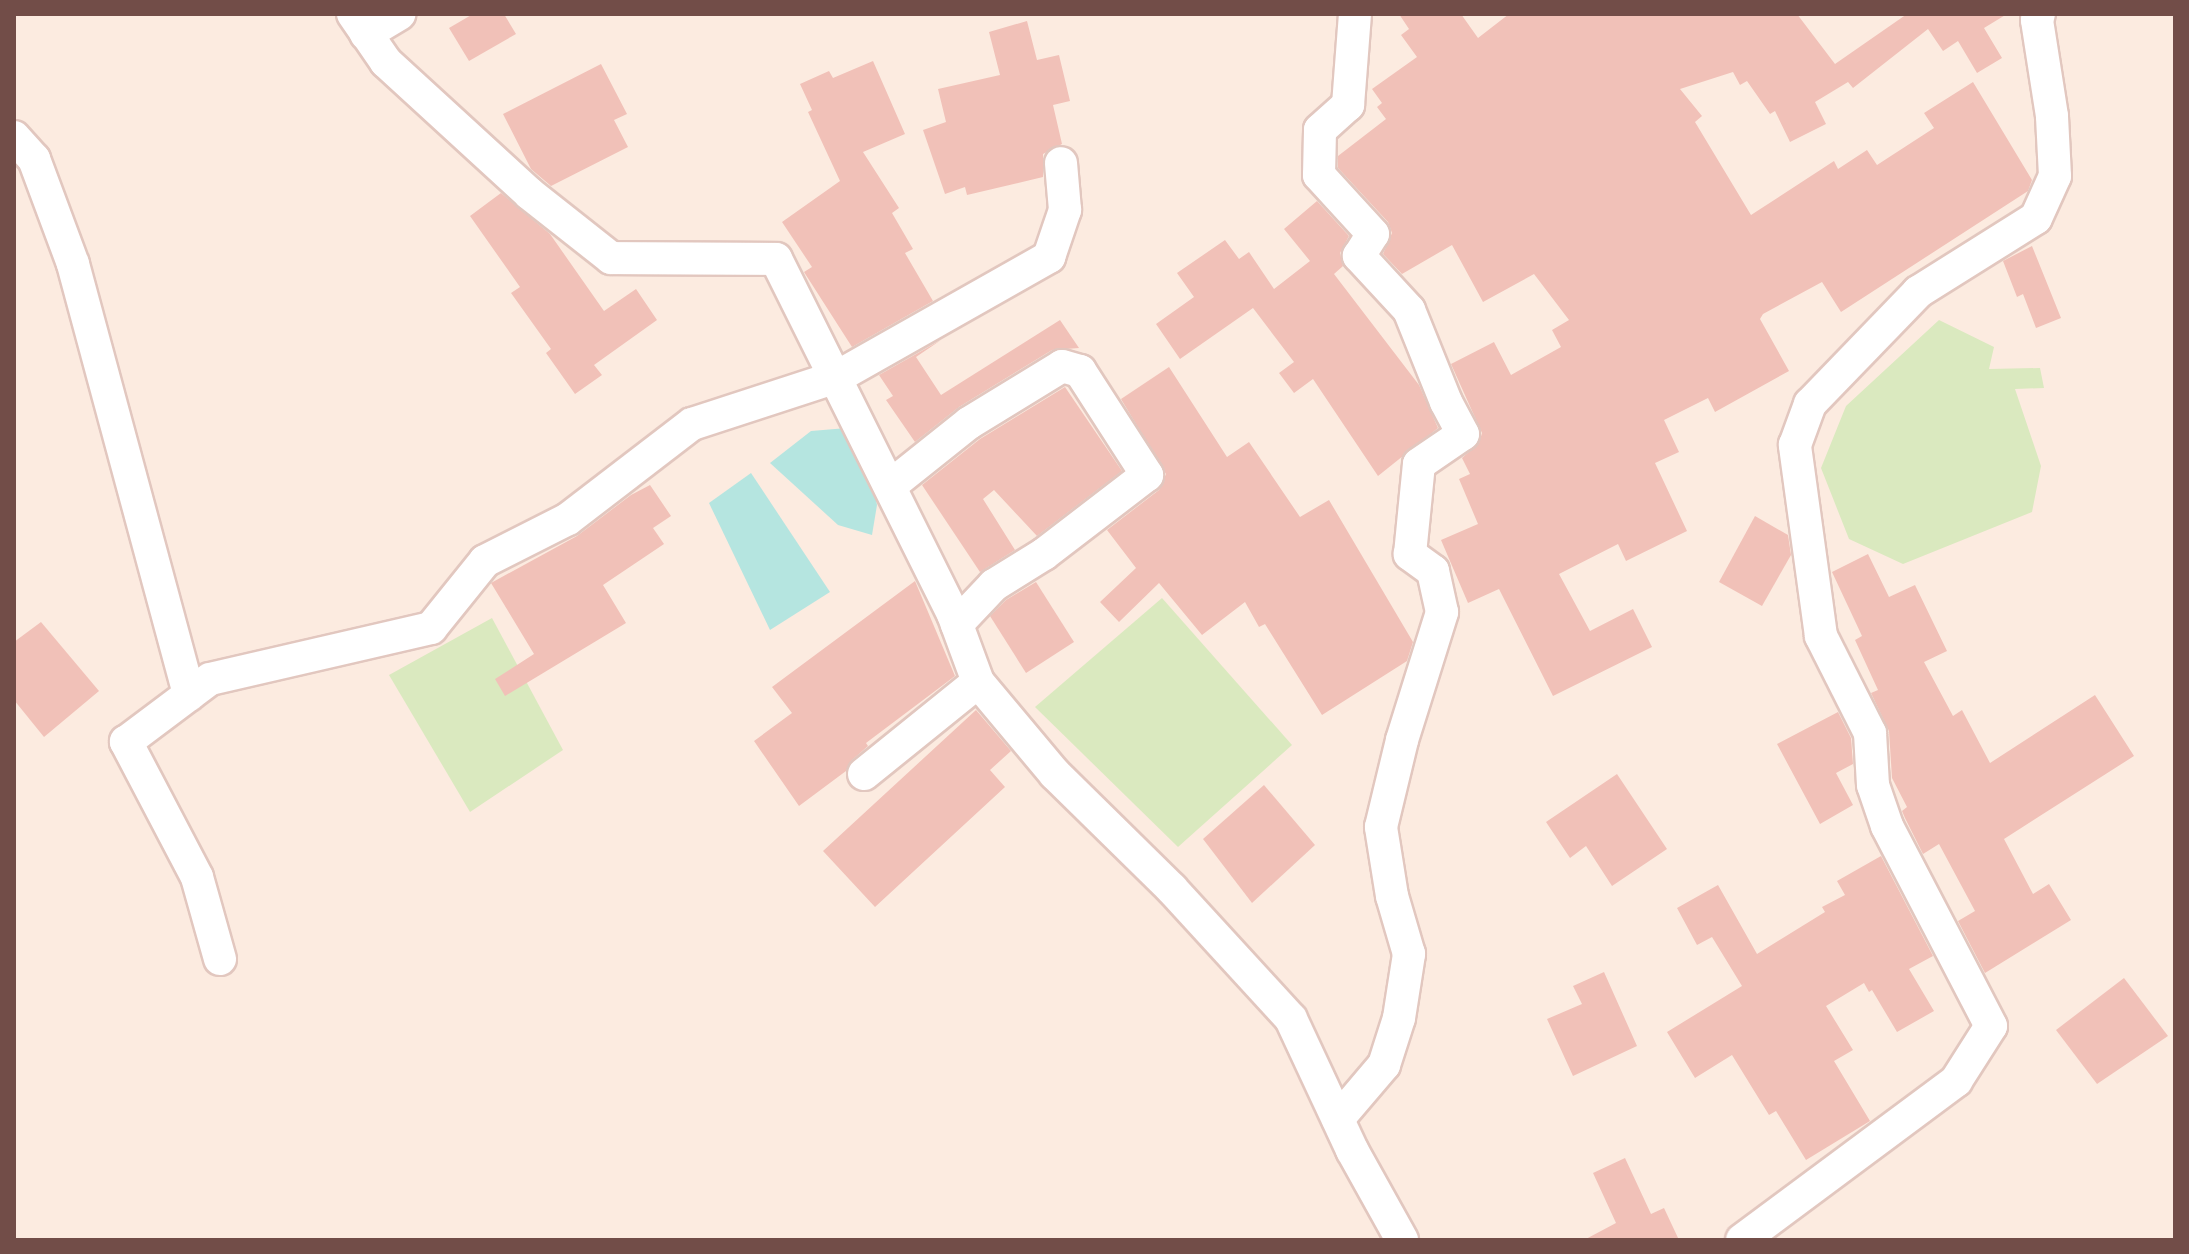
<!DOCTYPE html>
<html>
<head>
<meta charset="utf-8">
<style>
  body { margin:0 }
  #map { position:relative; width:2189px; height:1254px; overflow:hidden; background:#fcebe0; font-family:Raleway,sans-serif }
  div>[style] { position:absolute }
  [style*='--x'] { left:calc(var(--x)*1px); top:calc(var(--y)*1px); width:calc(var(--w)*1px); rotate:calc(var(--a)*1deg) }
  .green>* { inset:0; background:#dae9bf }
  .water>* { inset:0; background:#b5e5e0 }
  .building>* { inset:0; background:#f1c1b8 }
  .roads { filter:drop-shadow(2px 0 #e2c7bf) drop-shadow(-2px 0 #e2c7bf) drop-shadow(0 2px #e2c7bf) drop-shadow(0 -2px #e2c7bf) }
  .minor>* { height:32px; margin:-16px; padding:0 16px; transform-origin:16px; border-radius:16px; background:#fff }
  span { translate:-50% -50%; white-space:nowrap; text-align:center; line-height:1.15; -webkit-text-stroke:6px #ffefe6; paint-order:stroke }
  .frame { position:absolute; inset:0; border:16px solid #724d48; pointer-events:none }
</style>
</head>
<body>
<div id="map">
  <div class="green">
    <i style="clip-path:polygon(1939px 320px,1994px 347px,1989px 369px,2040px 368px,2044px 388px,2015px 389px,2041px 466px,2032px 512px,1903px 564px,1849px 539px,1821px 468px,1846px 406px)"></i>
    <i style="clip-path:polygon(1162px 598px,1292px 745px,1178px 847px,1035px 707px)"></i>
    <i style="clip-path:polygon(492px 618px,563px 750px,470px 812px,389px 675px)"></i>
  </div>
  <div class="water">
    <i style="clip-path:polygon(847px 428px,871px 477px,877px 505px,872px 535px,838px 525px,770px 463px,811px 431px)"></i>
    <i style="clip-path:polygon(751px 473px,830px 592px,770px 630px,709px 503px)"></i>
  </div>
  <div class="building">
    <i style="clip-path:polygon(473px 14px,504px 14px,516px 34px,469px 61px,449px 28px)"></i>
    <i style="clip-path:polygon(1399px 14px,1461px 14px,1478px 38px,1509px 14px,1797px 14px,1835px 64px,1907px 14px,2007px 14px,1984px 28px,2002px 58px,1977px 73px,1958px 41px,1943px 51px,1928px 29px,1853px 88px,1848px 82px,1815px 102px,1826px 124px,1790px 142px,1775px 111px,1770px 114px,1747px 81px,1740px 85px,1733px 72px,1680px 89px,1702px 116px,1695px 122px,1751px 215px,1834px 161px,1838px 169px,1867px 150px,1877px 165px,1934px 128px,1924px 113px,1973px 82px,2032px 180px,2028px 191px,1841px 312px,1822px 282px,1763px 314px,1760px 319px,1789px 371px,1715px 412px,1708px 398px,1664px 420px,1679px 452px,1655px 463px,1687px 531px,1626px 561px,1618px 544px,1559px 574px,1590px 631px,1633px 609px,1652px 647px,1553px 696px,1499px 589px,1468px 603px,1441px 540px,1478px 524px,1459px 479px,1470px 474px,1462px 458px,1479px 443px,1482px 433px,1451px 364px,1494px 342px,1511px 375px,1561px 347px,1552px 330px,1569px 320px,1534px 274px,1483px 302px,1452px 245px,1402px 274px,1383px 254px,1392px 233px,1388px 222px,1338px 168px,1338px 156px,1386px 119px,1377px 107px,1382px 103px,1372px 89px,1417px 57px,1401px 35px,1409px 29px)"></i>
    <i style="clip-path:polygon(1027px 21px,1037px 60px,1059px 55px,1070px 101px,1053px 105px,1062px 144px,1043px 154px,1043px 177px,967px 195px,965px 187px,945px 194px,923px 130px,946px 122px,938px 89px,1000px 75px,989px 32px)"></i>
    <i style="clip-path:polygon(873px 61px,905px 134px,863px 152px,899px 208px,892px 213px,913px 249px,905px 253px,933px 301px,852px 347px,804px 272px,812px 267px,782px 222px,840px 181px,808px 112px,812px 110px,800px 84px,829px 71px,833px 78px)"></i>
    <i style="clip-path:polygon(601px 64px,627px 114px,614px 120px,628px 147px,551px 186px,531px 169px,503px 114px)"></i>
    <i style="clip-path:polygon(501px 193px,550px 234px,604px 311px,636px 289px,657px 320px,594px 365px,602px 375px,575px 394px,546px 353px,551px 349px,511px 293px,520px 287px,470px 216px)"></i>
    <i style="clip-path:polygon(1317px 201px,1349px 236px,1340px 253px,1343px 266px,1334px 274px,1419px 385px,1438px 428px,1378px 476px,1313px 379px,1294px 393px,1279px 373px,1294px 362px,1253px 308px,1180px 359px,1156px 324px,1194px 297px,1177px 273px,1225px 240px,1239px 259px,1249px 252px,1274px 289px,1310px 261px,1284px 229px)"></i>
    <i style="clip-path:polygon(2032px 246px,2061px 318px,2036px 328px,2023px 294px,2017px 297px,2003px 261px)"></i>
    <i style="clip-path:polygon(1060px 320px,1079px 348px,1052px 350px,959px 407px,915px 442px,886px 400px,893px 396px,879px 375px,941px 340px,916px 357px,941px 395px)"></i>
    <i style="clip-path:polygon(1169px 367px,1227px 457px,1249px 442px,1300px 517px,1329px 500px,1413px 642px,1407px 661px,1322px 715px,1265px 624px,1259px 627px,1245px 602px,1202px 635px,1159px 583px,1119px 622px,1100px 602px,1136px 568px,1107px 530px,1159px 490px,1166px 474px,1121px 399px)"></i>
    <i style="clip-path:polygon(1065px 387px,1122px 471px,1037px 536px,994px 490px,983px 499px,1015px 550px,980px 572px,922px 485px,980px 439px)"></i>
    <i style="clip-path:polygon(650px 485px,671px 516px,653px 528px,664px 544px,603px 585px,626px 623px,505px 696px,495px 679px,534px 654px,491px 583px,577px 536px,631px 495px)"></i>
    <i style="clip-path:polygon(1755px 516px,1788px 535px,1791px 555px,1762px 606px,1719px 582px)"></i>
    <i style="clip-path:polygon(1868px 554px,1889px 597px,1915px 585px,1947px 651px,1924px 662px,1953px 716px,1962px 710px,1990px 763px,2095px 695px,2134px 756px,2004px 839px,2033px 894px,2049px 884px,2071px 920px,1985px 973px,1958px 921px,1975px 911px,1939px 844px,1923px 854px,1905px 818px,1902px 811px,1907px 807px,1892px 778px,1889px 731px,1871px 693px,1878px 690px,1855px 640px,1862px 636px,1832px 572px)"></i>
    <i style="clip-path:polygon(915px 581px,955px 676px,866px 743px,868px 746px,852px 760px,846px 771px,799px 806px,754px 741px,792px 713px,772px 687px)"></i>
    <i style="clip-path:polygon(1036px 582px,1074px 642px,1026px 673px,990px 616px,1006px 600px)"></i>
    <i style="clip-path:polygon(41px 622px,99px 691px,44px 737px,14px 700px,14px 642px)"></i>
    <i style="clip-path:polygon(976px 710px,1011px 751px,990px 770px,1005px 787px,875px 907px,823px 851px)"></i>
    <i style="clip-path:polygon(1838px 712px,1851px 738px,1853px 764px,1836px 773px,1853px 805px,1820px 824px,1777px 744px)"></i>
    <i style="clip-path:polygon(1617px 774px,1667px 849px,1612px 886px,1586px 846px,1570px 858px,1546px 822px)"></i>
    <i style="clip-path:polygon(1264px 785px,1315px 845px,1252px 903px,1203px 839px)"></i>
    <i style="clip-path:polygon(1881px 856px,1933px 956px,1909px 969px,1934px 1011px,1897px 1032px,1872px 990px,1869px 992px,1864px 983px,1826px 1006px,1853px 1050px,1834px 1061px,1870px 1121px,1806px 1160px,1776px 1111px,1769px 1115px,1732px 1055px,1695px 1078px,1667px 1032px,1742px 986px,1712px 937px,1697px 945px,1677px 908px,1718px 885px,1757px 954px,1825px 912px,1822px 907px,1845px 895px,1837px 881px)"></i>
    <i style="clip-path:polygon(1604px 972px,1637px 1046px,1573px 1076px,1547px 1019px,1582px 1004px,1573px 986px)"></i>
    <i style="clip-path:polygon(2124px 978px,2168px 1036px,2097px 1084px,2056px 1030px)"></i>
    <i style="clip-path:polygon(1625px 1158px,1651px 1214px,1664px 1208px,1679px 1240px,1584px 1240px,1616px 1223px,1593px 1173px)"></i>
  </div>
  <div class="roads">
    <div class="minor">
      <i style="--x:353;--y:14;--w:58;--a:55.5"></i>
      <i style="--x:386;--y:62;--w:195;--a:42.5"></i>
      <i style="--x:530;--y:194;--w:103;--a:38.3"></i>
      <i style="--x:611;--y:258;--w:165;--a:0.3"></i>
      <i style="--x:776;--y:259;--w:397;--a:63.5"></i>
      <i style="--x:953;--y:614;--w:72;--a:69.8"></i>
      <i style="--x:978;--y:682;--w:120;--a:50.1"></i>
      <i style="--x:1055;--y:774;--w:164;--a:44.5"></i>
      <i style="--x:1172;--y:889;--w:176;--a:47.5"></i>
      <i style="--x:1291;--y:1019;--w:145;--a:65"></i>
      <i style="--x:1352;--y:1150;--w:103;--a:60.9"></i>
      <i style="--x:366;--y:34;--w:39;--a:-31"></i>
      <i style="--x:14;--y:137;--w:30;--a:48"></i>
      <i style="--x:34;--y:159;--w:112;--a:69.6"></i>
      <i style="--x:73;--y:264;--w:446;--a:74.9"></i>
      <i style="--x:890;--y:486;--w:101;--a:-38.6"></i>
      <i style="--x:969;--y:423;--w:109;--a:-31.5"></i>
      <i style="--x:1062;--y:366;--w:19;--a:16"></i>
      <i style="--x:1080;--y:371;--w:124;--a:57.2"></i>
      <i style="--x:1147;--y:475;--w:130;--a:142.5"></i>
      <i style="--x:1044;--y:554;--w:59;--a:148.2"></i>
      <i style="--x:994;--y:585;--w:54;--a:133.5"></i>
      <i style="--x:864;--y:774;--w:146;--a:-38.9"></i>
      <i style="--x:220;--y:959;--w:85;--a:-105.7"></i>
      <i style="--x:197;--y:877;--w:153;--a:-117.7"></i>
      <i style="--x:126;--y:742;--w:105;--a:-36.9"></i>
      <i style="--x:210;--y:679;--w:227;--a:-13"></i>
      <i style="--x:431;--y:628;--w:86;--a:-51.1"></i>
      <i style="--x:485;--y:561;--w:93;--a:-26.8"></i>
      <i style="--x:568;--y:519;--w:156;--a:-37.5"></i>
      <i style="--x:692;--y:424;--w:152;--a:-18"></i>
      <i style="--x:837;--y:377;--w:244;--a:-29.5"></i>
      <i style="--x:1049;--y:257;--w:50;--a:-71.2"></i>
      <i style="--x:1065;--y:210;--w:47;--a:-94.9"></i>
      <i style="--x:1338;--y:1119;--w:71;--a:-49.6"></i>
      <i style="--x:1384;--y:1065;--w:49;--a:-72.3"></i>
      <i style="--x:1399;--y:1018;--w:65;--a:-81.1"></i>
      <i style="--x:1409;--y:954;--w:60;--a:-106.3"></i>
      <i style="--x:1392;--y:896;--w:70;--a:-99.1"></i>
      <i style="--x:1381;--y:827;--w:89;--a:-76.4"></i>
      <i style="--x:1402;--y:740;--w:134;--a:-72.6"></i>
      <i style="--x:1442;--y:612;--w:42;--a:-102.4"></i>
      <i style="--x:1433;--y:571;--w:29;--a:-144"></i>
      <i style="--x:1410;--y:554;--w:90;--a:-84.3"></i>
      <i style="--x:1419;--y:464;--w:53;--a:-34.3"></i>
      <i style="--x:1463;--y:434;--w:36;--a:-118"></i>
      <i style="--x:1446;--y:402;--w:99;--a:-111.9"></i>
      <i style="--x:1409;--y:310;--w:74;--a:-132.8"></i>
      <i style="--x:1359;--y:256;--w:26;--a:-58"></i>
      <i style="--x:1373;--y:234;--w:80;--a:-132.5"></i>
      <i style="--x:1319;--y:175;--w:45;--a:-88.7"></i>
      <i style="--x:1320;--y:130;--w:38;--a:-42"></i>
      <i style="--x:1348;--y:105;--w:91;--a:-85.6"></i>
      <i style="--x:1742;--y:1240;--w:267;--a:-36.6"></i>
      <i style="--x:1956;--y:1081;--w:65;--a:-57.5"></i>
      <i style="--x:1991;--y:1026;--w:225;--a:-117.5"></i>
      <i style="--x:1887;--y:826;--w:43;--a:-108.9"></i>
      <i style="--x:1873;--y:785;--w:52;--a:-93.3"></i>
      <i style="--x:1870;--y:733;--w:109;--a:-116.8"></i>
      <i style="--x:1821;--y:636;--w:193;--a:-97.8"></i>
      <i style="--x:1795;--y:445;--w:44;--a:-69.9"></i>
      <i style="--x:1810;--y:404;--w:156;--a:-46"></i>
      <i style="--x:1918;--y:292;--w:139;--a:-32.1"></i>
      <i style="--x:2036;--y:218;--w:46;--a:-65.7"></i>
      <i style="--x:2055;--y:176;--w:60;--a:-92.9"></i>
      <i style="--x:2052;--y:116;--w:97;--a:-98.9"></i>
      <i style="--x:2037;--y:20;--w:6;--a:-72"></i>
    </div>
  </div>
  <div class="frame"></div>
</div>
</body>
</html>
